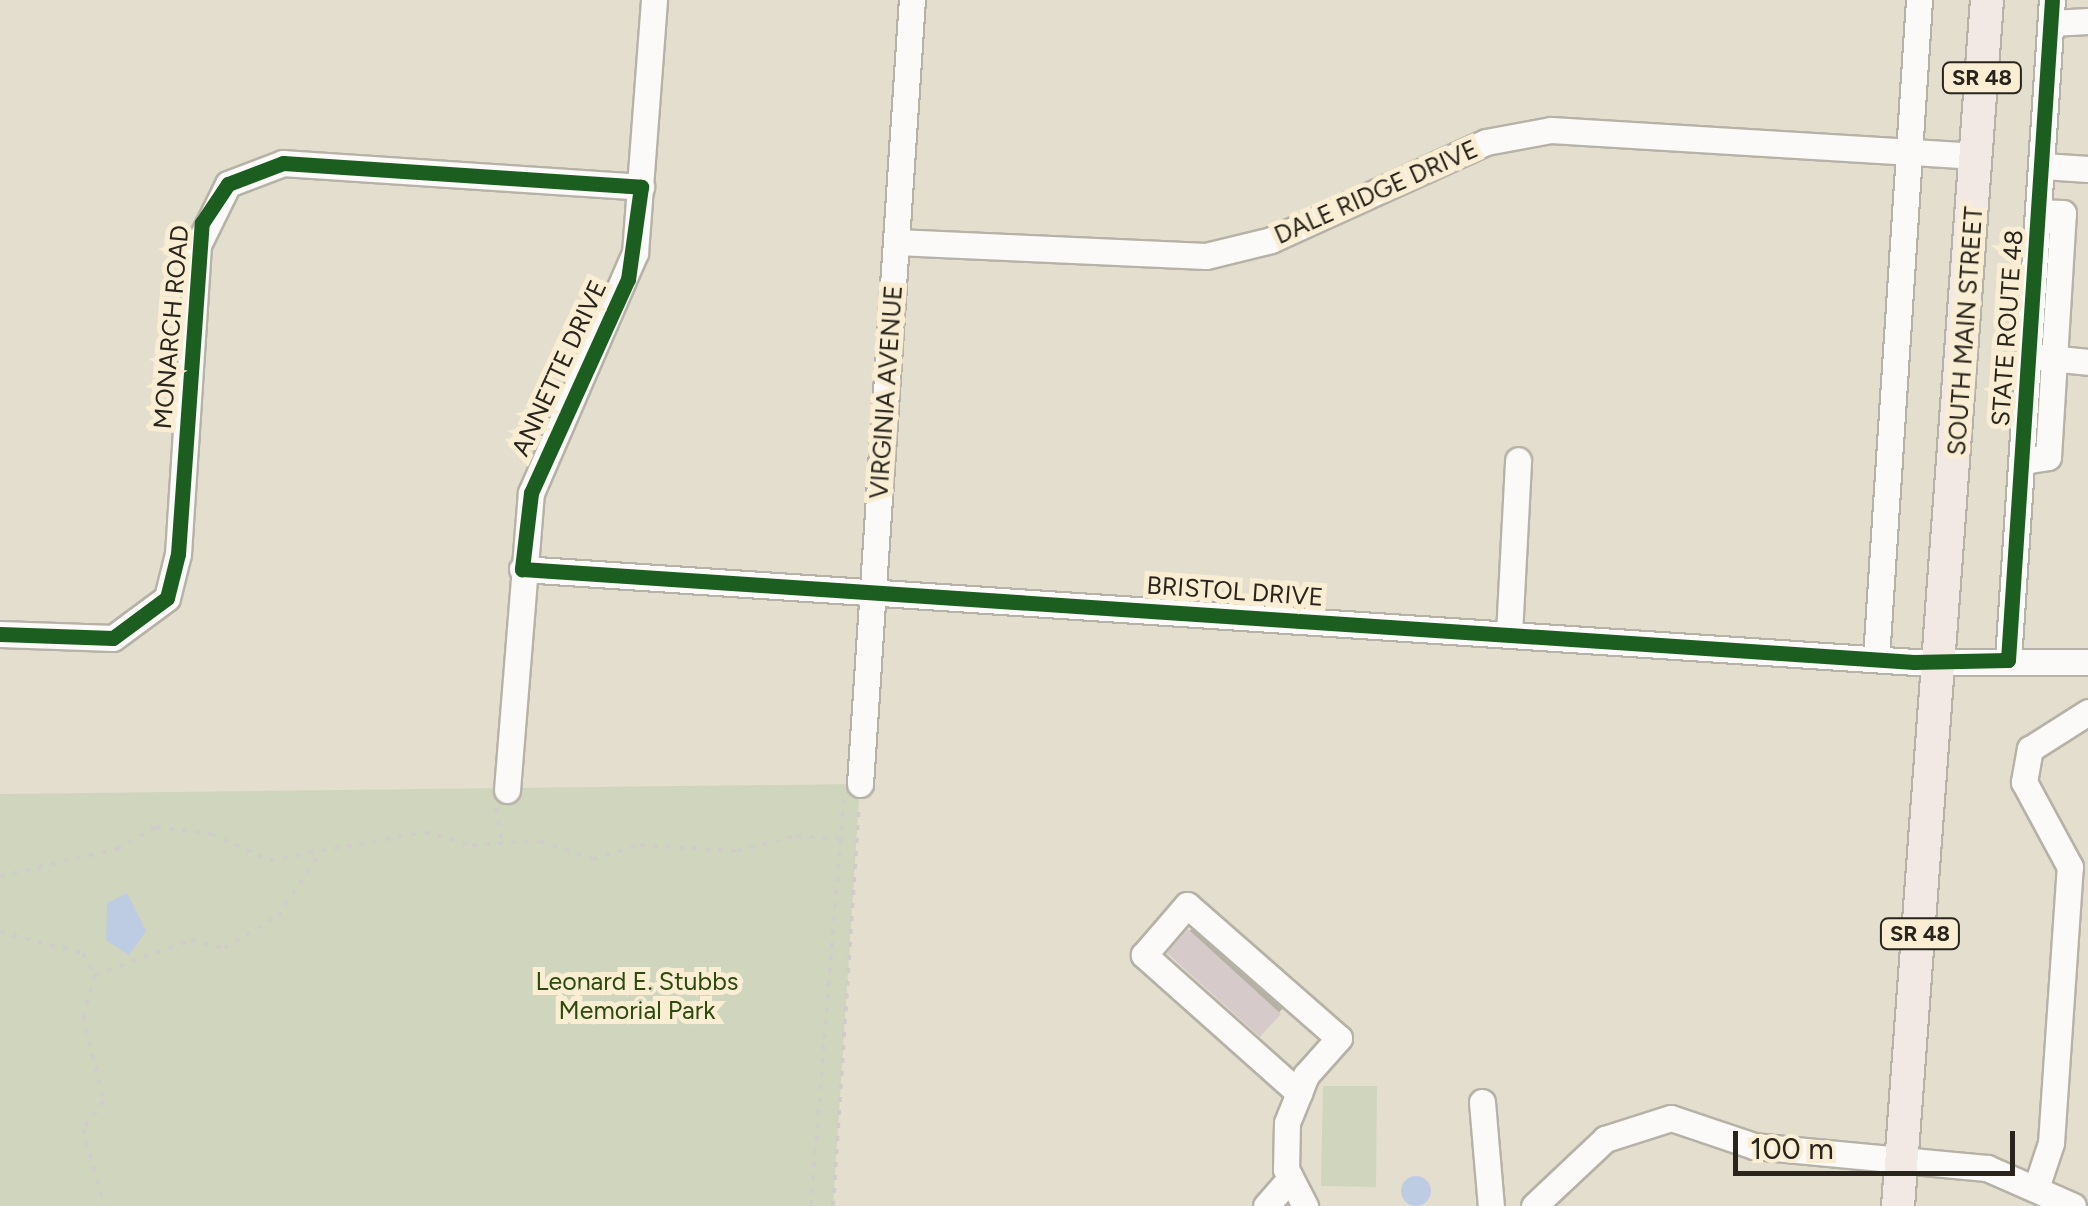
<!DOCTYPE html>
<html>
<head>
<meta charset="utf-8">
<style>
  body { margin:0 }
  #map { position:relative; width:2088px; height:1206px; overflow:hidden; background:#e4decf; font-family:Figtree,sans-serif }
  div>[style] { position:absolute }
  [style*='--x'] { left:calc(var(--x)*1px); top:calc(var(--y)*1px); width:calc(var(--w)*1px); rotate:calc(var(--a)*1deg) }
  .green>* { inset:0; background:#cfd6bd }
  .water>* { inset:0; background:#becce3 }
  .round { border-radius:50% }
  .shadow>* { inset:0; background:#0003 }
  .building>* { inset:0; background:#d6cbca }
  .path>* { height:4px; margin-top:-2px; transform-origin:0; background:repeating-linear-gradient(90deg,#d0cdc9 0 5px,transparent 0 13px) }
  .roads { filter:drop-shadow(2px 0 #b7b2a7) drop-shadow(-2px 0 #b7b2a7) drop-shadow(0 2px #b7b2a7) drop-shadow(0 -2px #b7b2a7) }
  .minor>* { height:25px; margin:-12.5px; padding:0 12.5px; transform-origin:12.5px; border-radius:12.5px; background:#fbfaf8 }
  .major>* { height:32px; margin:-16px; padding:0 16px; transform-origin:16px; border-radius:16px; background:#f2e9e5 }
  .cycleway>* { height:15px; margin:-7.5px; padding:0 7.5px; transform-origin:7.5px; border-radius:7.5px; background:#1b5e20 }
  span { translate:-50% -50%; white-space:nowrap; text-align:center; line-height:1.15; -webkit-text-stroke:10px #f9eed4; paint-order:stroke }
  .shield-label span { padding:2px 8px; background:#f9eed4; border:2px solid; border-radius:8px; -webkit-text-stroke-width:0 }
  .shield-label { font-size:22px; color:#29251c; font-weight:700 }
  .street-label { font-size:25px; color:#29251c }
  .park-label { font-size:25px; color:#2e490c }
  .scale { position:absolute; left:1733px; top:1131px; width:282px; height:45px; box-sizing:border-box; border:5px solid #29251c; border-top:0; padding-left:12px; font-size:30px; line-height:35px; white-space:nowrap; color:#29251c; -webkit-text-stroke:8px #f9eed4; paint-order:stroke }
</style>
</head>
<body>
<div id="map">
  <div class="green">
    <i style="clip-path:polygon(860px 784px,833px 1206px,0 1206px,0 794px)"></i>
    <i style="clip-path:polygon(1323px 1086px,1377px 1086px,1376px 1187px,1321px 1186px)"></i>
  </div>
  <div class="water">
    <i style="clip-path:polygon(127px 893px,146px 931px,129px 955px,106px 940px,107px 903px)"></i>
    <i class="round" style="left:1401px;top:1176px;width:30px;height:30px"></i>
  </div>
  <div class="shadow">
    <i style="clip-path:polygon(1196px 924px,1285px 1006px,1260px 1033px,1170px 953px)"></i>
  </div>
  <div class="building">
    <i style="clip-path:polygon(1188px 929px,1281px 1014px,1260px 1037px,1167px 953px)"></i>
  </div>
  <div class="path">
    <i style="--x:496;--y:808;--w:36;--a:80"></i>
    <i style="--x:0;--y:876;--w:120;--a:-13"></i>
    <i style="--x:117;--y:849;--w:45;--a:-29.4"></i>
    <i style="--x:156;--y:827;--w:55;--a:7.3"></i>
    <i style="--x:211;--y:834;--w:64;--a:23.8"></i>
    <i style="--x:270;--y:860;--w:158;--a:-10.2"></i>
    <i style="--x:425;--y:832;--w:49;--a:15.5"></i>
    <i style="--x:472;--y:845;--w:68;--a:-3.4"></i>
    <i style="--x:540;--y:841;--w:56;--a:18.8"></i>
    <i style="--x:593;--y:859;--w:49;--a:-16.6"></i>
    <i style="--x:640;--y:845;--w:97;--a:3.5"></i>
    <i style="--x:737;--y:851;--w:61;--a:-14.3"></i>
    <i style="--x:796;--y:836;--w:43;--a:2.7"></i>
    <i style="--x:0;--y:932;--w:86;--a:14.2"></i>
    <i style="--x:83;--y:953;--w:25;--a:61"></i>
    <i style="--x:95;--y:975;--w:102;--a:-20"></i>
    <i style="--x:191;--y:940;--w:34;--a:14"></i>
    <i style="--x:224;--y:948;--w:63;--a:-30.7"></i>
    <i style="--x:278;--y:916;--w:70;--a:-56.1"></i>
    <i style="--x:95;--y:975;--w:43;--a:106.3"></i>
    <i style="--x:83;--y:1016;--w:88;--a:76.1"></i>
    <i style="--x:104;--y:1101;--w:35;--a:127"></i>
    <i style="--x:83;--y:1129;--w:80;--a:74.7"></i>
    <i style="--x:811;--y:1206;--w:408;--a:-85.4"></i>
    <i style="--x:833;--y:1206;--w:403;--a:-86.3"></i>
  </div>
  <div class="roads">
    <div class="minor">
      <i style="--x:2051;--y:23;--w:37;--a:-3"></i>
      <i style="--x:2043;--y:166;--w:45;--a:3.8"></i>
      <i style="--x:896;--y:242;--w:310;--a:2.6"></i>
      <i style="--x:1206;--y:256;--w:67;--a:-13.8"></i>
      <i style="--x:1271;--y:240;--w:236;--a:-24.5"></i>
      <i style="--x:1486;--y:142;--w:66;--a:-10.5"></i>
      <i style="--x:1551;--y:130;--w:427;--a:3.5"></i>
      <i style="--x:2040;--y:357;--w:48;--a:5.9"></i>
      <i style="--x:2023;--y:461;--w:25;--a:-9"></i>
      <i style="--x:2048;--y:457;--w:244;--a:-86.5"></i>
      <i style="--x:2063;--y:213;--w:23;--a:-178"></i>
      <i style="--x:522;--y:569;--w:1395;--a:3.82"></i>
      <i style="--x:1914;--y:662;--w:174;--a:0"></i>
      <i style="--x:0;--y:634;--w:113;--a:2"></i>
      <i style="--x:113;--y:638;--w:67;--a:-36.5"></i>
      <i style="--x:167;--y:598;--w:45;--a:-76"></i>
      <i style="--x:178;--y:554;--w:310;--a:-86.3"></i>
      <i style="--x:198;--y:245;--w:68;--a:-63.8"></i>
      <i style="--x:228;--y:184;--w:59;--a:-20.9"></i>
      <i style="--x:283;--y:163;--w:359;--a:3.8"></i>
      <i style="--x:1509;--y:634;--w:174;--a:-87"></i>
      <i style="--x:1876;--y:658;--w:659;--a:-86.26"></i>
      <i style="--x:2008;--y:660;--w:661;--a:-86.19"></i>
      <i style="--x:860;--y:784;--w:786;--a:-86.21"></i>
      <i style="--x:507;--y:790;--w:298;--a:-85.4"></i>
      <i style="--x:531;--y:493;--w:262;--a:-66.6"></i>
      <i style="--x:635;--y:253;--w:254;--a:-85.7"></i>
      <i style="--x:1299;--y:1093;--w:208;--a:-138.3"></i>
      <i style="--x:1144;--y:955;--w:66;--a:-49.3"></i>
      <i style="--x:1187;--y:905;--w:202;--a:41.2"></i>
      <i style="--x:1339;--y:1038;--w:50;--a:131.7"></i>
      <i style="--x:1306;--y:1075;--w:19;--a:111"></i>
      <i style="--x:1299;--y:1093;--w:32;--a:112"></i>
      <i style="--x:1287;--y:1123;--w:46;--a:91.2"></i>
      <i style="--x:1286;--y:1169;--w:42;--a:62.8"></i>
      <i style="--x:1482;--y:1102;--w:104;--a:85.1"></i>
      <i style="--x:2037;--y:1185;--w:44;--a:-71.6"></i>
      <i style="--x:2051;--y:1143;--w:277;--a:-86.1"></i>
      <i style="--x:2070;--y:867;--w:97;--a:-118.4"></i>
      <i style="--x:2024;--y:782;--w:34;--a:-80"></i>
      <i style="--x:2030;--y:749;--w:69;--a:-32.5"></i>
      <i style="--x:1266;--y:1206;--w:37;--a:-49"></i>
      <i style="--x:1534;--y:1206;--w:98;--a:-43.3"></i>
      <i style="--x:1605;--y:1139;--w:69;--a:-17.7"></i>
      <i style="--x:1671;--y:1118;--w:88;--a:18.6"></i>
      <i style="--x:1754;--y:1146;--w:234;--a:5.4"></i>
      <i style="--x:1987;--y:1168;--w:94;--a:23.8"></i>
    </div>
    <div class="major">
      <i style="--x:1898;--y:1206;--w:1209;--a:-85.78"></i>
    </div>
  </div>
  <div class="cycleway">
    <i style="--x:0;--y:634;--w:113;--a:2"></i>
    <i style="--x:113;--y:638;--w:67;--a:-36.5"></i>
    <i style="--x:167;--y:598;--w:45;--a:-76"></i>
    <i style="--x:178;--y:554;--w:332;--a:-85.9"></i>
    <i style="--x:202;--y:223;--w:47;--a:-56.3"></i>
    <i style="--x:228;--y:184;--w:59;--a:-20.9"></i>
    <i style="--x:283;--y:163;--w:359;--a:3.8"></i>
    <i style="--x:641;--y:187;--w:93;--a:98"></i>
    <i style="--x:628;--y:279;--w:235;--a:114.4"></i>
    <i style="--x:531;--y:493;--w:77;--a:96.8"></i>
    <i style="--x:522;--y:569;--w:1395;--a:3.82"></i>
    <i style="--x:1914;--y:662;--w:94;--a:-1.2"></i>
    <i style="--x:2008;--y:660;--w:661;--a:-86.19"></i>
  </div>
  <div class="shield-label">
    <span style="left:1982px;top:78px">SR 48</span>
    <span style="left:1920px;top:934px">SR 48</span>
  </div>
  <div class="street-label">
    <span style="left:1376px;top:192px;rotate:-24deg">DALE RIDGE DRIVE</span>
    <span style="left:171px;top:327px;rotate:-85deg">MONARCH ROAD</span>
    <span style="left:2007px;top:328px;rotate:-86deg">STATE ROUTE 48</span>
    <span style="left:1965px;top:331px;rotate:-86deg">SOUTH MAIN STREET</span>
    <span style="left:559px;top:368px;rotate:-65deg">ANNETTE DRIVE</span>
    <span style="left:886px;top:392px;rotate:-86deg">VIRGINIA AVENUE</span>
    <span style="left:1235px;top:591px;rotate:4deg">BRISTOL DRIVE</span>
  </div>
  <div class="park-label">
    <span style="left:637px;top:996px">Leonard E. Stubbs<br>Memorial Park</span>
  </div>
  <div class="scale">100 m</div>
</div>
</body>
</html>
